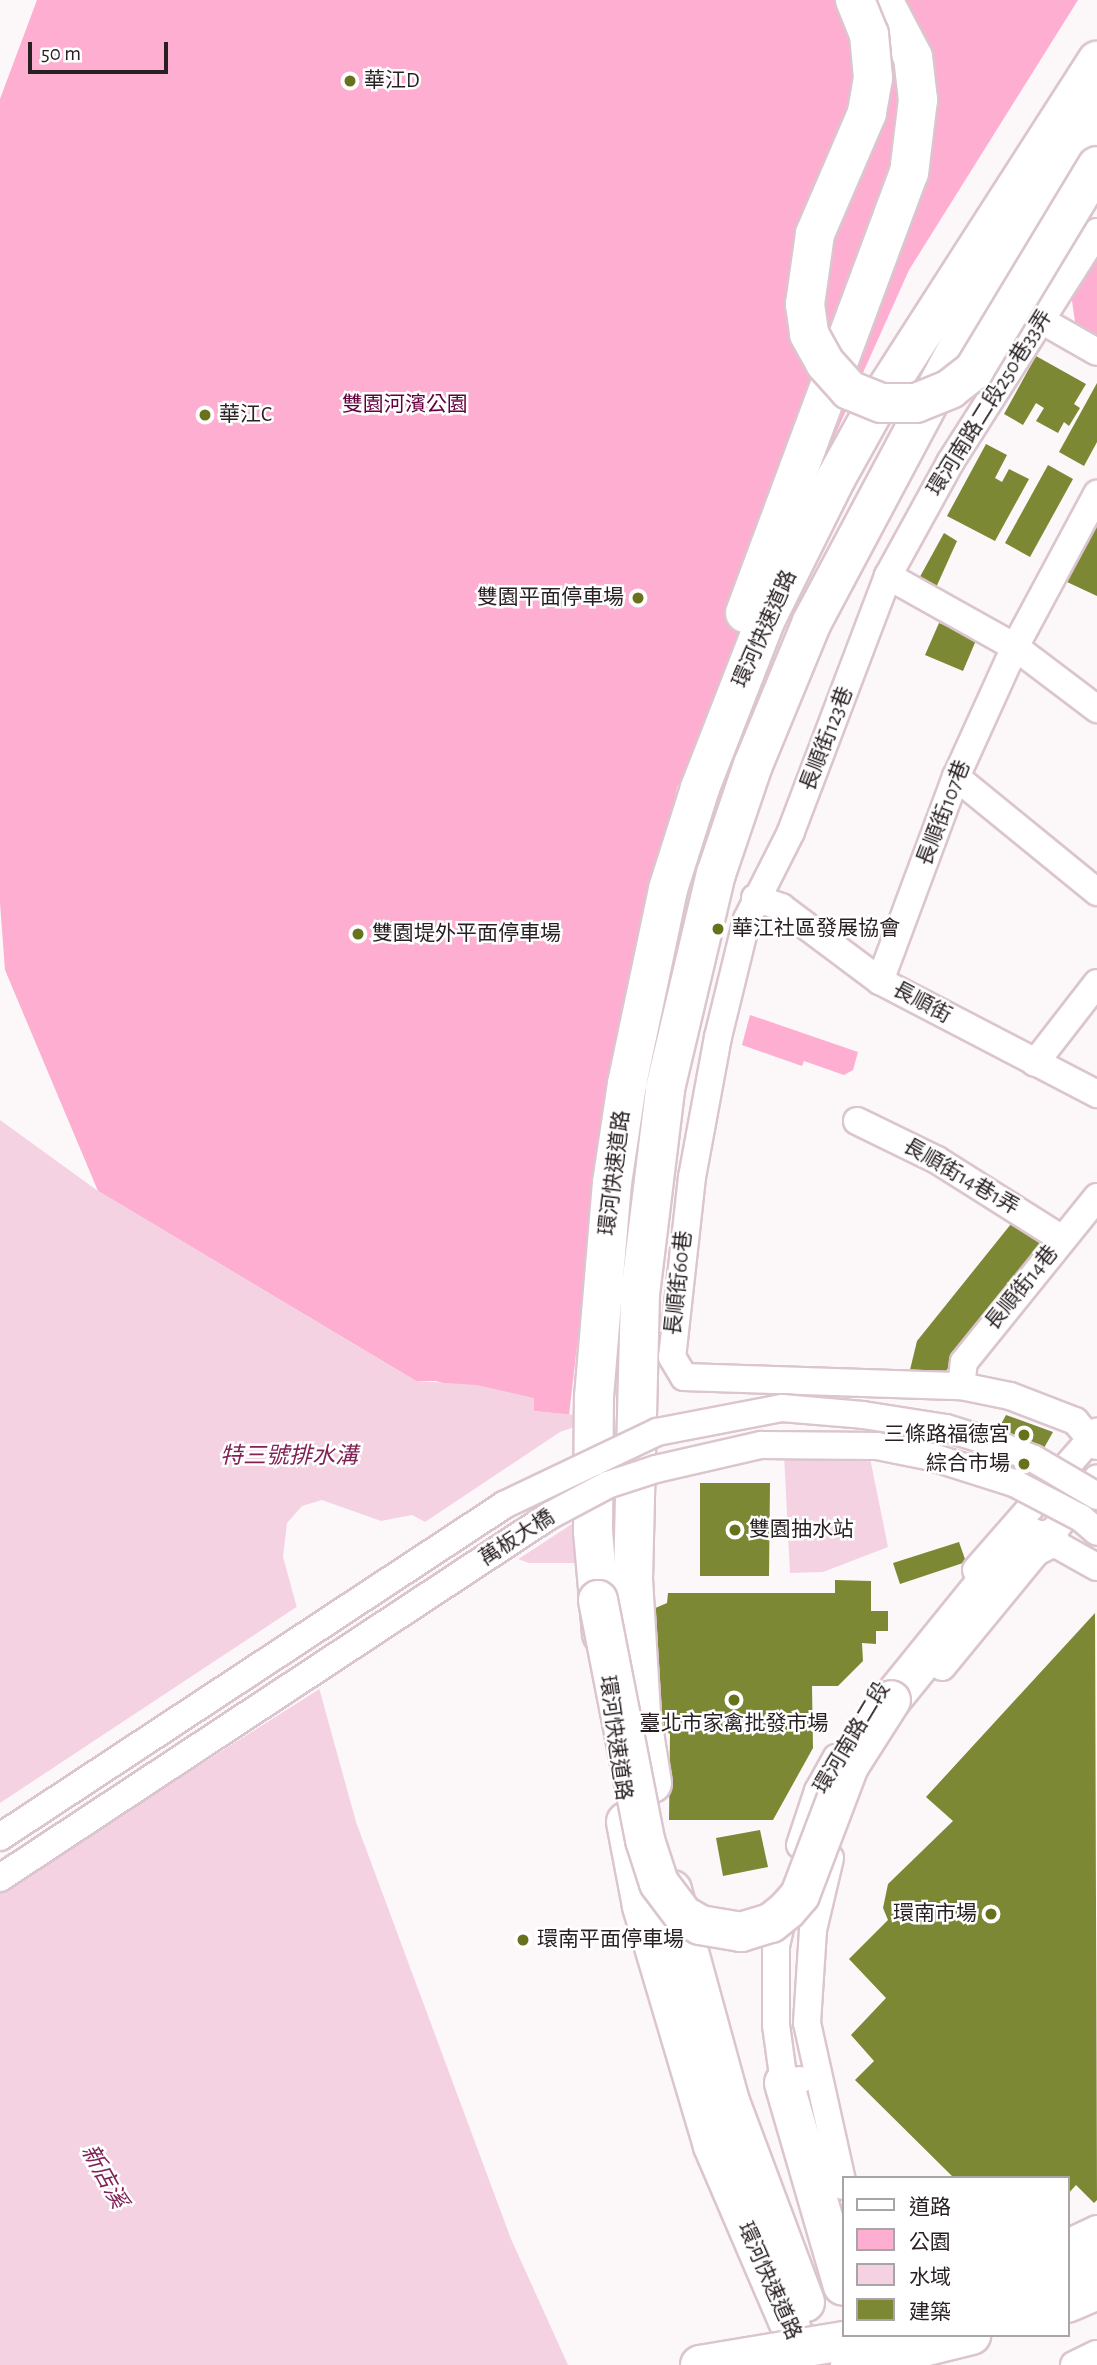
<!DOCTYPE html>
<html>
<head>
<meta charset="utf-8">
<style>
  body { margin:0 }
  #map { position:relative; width:1097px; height:2365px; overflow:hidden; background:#fcf7f9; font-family:"Alegreya Sans","Noto Sans TC",sans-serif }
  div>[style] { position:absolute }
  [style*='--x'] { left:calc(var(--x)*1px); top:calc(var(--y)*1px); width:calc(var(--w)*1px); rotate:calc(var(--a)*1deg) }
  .green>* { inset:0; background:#fdaed1 }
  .water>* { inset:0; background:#f5d2e1 }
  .pier>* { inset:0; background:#fcf7f9 }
  .building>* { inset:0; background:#7c8833 }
  .roads { filter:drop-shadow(2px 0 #dbc5ce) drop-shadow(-2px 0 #dbc5ce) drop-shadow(0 2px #dbc5ce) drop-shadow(0 -2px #dbc5ce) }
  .minor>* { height:26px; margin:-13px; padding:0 13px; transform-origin:13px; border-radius:13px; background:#fff }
  .highway>* { height:38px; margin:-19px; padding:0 19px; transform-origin:19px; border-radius:19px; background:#fff }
  .bridges { filter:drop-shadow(2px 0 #dbc5ce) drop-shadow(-2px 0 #dbc5ce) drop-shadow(0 2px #dbc5ce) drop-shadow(0 -2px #dbc5ce) }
  .minor-bridge>* { height:26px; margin:-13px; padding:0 13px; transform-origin:13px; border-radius:13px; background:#fff }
  .highway-bridge>* { height:38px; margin:-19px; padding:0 19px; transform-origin:19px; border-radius:19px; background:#fff }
  .dots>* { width:19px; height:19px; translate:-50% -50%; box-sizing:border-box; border:4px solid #fff; border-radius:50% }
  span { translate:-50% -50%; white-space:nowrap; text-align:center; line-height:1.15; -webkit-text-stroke:5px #fff; paint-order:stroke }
  .poi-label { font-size:21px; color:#281f23 }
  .left { translate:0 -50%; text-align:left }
  .right { translate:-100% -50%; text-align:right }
  .street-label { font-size:21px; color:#281f23 }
  .park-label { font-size:21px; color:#64003e }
  .water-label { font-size:23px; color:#812257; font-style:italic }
  .legend { position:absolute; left:842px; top:2176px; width:228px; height:161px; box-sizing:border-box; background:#fff; border:2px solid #a9a5a7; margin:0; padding:9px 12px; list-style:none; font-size:21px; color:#281f23 }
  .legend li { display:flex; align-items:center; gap:14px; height:35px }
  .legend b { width:35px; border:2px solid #a9a5a7 }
  .scale { position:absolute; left:28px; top:42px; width:140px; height:32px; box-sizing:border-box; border:4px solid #281f23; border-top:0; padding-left:9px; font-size:21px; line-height:24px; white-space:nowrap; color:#281f23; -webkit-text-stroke:5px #fff; paint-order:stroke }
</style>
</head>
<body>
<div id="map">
  <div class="green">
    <i style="clip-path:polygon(37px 0,1078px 0,909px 270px,677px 788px,595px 1191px,569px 1415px,534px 1411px,436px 1381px,416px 1381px,98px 1191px,5px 970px,0 903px,0 99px)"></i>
    <i style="clip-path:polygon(1097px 254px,1097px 335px,1075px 322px,1071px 294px)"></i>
    <i style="clip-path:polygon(750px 1015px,858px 1052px,853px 1070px,844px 1075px,804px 1061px,802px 1066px,742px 1045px)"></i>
  </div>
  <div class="water">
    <i style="clip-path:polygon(0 1120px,98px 1191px,416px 1381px,477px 1385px,534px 1398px,534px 1411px,577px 1415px,578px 1563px,529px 1563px,450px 1535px,412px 1515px,381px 1521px,322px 1500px,302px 1506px,287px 1523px,283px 1557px,356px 1822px,511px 2239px,568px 2365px,0 2365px)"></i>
    <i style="clip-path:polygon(784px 1454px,870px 1458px,888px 1547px,823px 1572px,790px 1573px)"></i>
  </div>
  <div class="pier">
    <i style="clip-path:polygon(580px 1425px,581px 1518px,514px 1562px,422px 1524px,560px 1432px)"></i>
    <i style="clip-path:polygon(298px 1606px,321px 1688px,0 1892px,0 1803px)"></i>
  </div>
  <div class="building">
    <i style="clip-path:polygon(1036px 356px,1086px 384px,1074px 404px,1080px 408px,1069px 426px,1064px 422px,1058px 433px,1036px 421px,1044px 408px,1036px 403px,1023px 425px,1004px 414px)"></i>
    <i style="clip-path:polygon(1097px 383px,1097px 442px,1084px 466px,1059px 452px)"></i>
    <i style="clip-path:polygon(986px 444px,1007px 455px,995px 478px,1002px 482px,1009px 469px,1029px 479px,995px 541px,947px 516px)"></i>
    <i style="clip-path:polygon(1048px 465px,1073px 479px,1030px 557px,1005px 543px)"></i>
    <i style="clip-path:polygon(1097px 525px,1097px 596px,1067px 582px)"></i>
    <i style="clip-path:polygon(944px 533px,957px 541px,934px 592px,916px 584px)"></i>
    <i style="clip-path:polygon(939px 623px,977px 638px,963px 671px,925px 655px)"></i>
    <i style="clip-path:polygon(1015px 1219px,1049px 1246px,940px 1378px,909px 1374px,917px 1341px)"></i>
    <i style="clip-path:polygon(1006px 1415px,1053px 1432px,1040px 1455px,994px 1437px)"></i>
    <i style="clip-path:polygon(700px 1483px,770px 1483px,769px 1576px,700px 1576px)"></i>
    <i style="clip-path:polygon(959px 1542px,966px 1562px,900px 1584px,893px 1563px)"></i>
    <i style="clip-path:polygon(835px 1580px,871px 1581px,871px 1611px,888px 1611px,888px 1631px,876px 1631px,876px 1644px,862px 1643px,863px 1661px,838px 1686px,812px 1686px,813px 1748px,773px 1820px,669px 1820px,670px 1734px,662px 1728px,657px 1714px,653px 1609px,667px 1603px,668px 1593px,835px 1593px)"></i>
    <i style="clip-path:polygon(1095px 1613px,1097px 2200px,1094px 2203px,1076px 2185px,1067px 2195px,1067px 2178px,954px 2178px,855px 2080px,874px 2061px,851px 2035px,886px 1998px,849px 1959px,888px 1920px,883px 1908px,888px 1884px,953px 1821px,926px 1797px)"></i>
    <i style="clip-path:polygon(760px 1830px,768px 1867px,723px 1876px,716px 1838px)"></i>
  </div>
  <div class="roads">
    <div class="minor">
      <i style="--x:1097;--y:232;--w:274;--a:122.5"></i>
      <i style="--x:950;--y:463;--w:129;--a:118.8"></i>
      <i style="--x:888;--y:576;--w:274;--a:110.8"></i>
      <i style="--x:791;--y:832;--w:97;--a:116.8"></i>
      <i style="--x:747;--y:919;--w:122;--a:103.8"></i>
      <i style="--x:718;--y:1037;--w:142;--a:100.5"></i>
      <i style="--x:692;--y:1177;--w:181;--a:96.3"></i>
      <i style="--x:672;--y:1357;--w:23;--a:59"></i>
      <i style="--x:684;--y:1377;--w:277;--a:1.9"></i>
      <i style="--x:961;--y:1386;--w:50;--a:11.5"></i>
      <i style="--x:1010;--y:1396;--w:70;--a:21"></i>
      <i style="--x:1075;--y:1421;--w:33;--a:49"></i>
      <i style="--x:1041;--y:320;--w:64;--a:29.7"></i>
      <i style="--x:888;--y:576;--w:145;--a:29.2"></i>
      <i style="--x:1015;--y:647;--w:103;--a:37.1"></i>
      <i style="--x:956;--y:777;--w:182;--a:39.2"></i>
      <i style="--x:755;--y:898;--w:28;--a:19"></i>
      <i style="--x:781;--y:907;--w:124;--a:36.8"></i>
      <i style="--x:880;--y:981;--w:245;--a:27.5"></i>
      <i style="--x:880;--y:981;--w:218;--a:-69.6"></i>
      <i style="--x:956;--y:777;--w:143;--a:-65.6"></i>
      <i style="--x:1015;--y:647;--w:174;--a:-61.8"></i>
      <i style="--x:1035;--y:1063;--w:101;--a:-52.2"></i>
      <i style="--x:857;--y:1121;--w:89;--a:26"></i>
      <i style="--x:937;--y:1160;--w:148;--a:32.3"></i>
      <i style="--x:961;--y:1386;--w:24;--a:-83"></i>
      <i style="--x:964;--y:1362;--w:212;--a:-51.1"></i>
      <i style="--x:1034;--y:1532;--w:72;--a:29.1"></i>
      <i style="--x:976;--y:1570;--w:184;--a:-48.8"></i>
      <i style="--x:942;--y:1667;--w:244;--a:-50.6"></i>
      <i style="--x:800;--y:1845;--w:57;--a:-71.6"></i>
      <i style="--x:818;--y:1791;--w:38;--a:-61"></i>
      <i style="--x:830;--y:1858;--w:74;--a:103.3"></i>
      <i style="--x:813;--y:1930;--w:93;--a:93.7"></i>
      <i style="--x:807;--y:2023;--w:167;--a:77.5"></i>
      <i style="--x:785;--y:1906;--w:41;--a:102.7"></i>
      <i style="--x:776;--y:1946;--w:79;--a:90"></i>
      <i style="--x:776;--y:2025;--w:59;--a:82.1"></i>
      <i style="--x:784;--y:2083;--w:16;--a:-11"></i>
      <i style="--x:1067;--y:2243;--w:33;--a:-25"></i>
      <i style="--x:1074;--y:2365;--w:25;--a:-26"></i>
    </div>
    <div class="highway">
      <i style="--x:745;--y:613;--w:470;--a:-69.6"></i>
      <i style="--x:909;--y:173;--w:74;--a:-83"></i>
      <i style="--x:918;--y:100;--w:43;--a:-96.6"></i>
      <i style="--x:913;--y:57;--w:64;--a:-117.8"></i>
      <i style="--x:602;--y:1634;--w:102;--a:-95"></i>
      <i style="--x:593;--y:1532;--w:135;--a:-89.6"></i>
      <i style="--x:594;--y:1397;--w:215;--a:-85.2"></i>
      <i style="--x:612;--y:1183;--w:100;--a:-81.4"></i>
      <i style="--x:627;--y:1084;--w:199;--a:-78.1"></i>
      <i style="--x:668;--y:889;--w:106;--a:-72.4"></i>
      <i style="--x:700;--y:788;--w:181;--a:-68.7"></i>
      <i style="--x:766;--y:619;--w:157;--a:-63.6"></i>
      <i style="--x:836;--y:478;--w:90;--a:-60.9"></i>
      <i style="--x:880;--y:399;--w:402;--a:-57.3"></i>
      <i style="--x:891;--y:1700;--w:176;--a:-51"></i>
      <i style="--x:1002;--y:1563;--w:53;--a:-27.1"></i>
      <i style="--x:652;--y:1783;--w:70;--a:-99.1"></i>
      <i style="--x:641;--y:1714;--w:135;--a:-93.4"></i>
      <i style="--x:633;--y:1579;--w:285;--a:-88.6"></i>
      <i style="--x:640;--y:1294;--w:207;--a:-83"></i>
      <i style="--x:665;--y:1089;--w:221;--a:-76.7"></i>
      <i style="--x:716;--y:874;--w:115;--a:-71.3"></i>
      <i style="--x:753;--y:765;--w:155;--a:-67.6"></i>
      <i style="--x:812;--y:622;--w:390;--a:-62"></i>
      <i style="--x:995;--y:278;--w:196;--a:-58.6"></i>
      <i style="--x:626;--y:1822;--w:86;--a:79.2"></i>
      <i style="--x:642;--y:1906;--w:250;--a:73.5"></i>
      <i style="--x:713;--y:2146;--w:238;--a:66.8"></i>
      <i style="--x:672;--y:1890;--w:217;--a:74.7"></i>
      <i style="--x:729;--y:2099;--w:217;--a:69.5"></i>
      <i style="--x:784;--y:2083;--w:211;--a:73.8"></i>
      <i style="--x:1067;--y:2270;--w:32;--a:-20"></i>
      <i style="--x:1067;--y:2303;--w:33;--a:-23"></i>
    </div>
  </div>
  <div class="bridges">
    <div class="minor-bridge">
      <i style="--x:0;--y:1837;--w:604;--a:-33.37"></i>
      <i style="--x:504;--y:1505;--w:170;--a:-25.5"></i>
      <i style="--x:657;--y:1432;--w:127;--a:-10.9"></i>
      <i style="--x:782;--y:1408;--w:81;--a:4.9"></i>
      <i style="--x:863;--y:1415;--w:84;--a:8.9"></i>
      <i style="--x:946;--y:1428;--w:53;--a:17.4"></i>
      <i style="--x:997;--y:1444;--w:40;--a:22"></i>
      <i style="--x:1034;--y:1459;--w:73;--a:30.4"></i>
      <i style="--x:0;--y:1878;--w:658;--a:-33.4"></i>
      <i style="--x:549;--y:1516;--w:66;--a:-28.1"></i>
      <i style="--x:607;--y:1485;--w:52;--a:-18.1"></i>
      <i style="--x:656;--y:1469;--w:108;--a:-12.9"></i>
      <i style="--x:761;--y:1445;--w:116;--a:0.5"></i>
      <i style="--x:877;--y:1446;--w:56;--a:11.3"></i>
      <i style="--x:932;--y:1457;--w:86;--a:17.6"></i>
      <i style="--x:1014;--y:1483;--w:76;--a:27.6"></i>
      <i style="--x:1081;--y:1518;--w:21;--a:41"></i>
    </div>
    <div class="highway-bridge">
      <i style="--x:855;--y:0;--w:37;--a:68"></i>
      <i style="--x:869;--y:34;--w:44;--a:84.8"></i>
      <i style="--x:873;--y:78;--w:36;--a:100"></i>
      <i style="--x:867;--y:113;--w:132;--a:113.3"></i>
      <i style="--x:815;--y:234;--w:71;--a:98.1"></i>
      <i style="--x:805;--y:304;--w:30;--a:82"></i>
      <i style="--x:809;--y:334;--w:33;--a:61"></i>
      <i style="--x:825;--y:363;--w:36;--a:48"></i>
      <i style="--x:849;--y:390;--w:35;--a:22"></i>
      <i style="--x:882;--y:403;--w:34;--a:0"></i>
      <i style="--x:916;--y:403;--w:37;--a:-22"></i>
      <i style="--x:950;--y:389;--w:31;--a:-38"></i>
      <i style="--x:974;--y:370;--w:238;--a:-58.9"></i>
      <i style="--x:598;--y:1600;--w:245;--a:78.9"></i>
      <i style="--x:645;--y:1840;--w:45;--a:72"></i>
      <i style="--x:659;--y:1883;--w:40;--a:53"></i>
      <i style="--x:683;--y:1915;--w:20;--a:30"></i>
      <i style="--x:700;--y:1925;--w:42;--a:9.7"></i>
      <i style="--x:741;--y:1932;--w:31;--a:-17"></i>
      <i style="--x:771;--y:1923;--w:21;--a:-39"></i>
      <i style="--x:787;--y:1910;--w:20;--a:-49"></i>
      <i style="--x:800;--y:1895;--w:138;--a:-69.2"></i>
      <i style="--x:849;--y:1766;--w:78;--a:-57.5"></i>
      <i style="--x:700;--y:2365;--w:181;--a:-9.5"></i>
      <i style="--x:850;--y:2365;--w:125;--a:-13.9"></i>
    </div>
  </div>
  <div class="dots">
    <i style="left:350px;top:81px;background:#68721c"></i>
    <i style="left:205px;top:415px;background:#68721c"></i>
    <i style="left:638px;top:598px;background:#68721c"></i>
    <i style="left:718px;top:929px;background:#68721c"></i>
    <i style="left:358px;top:934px;background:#68721c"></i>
    <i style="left:1024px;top:1435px;background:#68721c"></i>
    <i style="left:1024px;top:1464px;background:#68721c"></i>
    <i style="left:735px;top:1530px;background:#68721c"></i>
    <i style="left:734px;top:1700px;background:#68721c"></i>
    <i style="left:991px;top:1914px;background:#68721c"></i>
    <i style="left:523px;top:1940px;background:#68721c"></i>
  </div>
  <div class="poi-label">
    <span class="left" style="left:364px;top:81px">華江D</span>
    <span class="left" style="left:219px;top:415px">華江C</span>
    <span class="right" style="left:624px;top:598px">雙園平面停車場</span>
    <span class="left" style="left:732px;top:929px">華江社區發展協會</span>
    <span class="left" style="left:372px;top:934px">雙園堤外平面停車場</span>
    <span class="right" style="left:1010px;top:1435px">三條路福德宮</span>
    <span class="right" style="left:1010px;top:1464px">綜合市場</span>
    <span class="left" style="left:749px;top:1530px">雙園抽水站</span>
    <span style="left:734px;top:1724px">臺北市家禽批發市場</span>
    <span class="right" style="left:977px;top:1914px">環南市場</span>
    <span class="left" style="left:537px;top:1940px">環南平面停車場</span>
  </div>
  <div class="street-label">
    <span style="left:990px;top:403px;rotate:-58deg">環河南路二段250巷33弄</span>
    <span style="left:765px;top:629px;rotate:-66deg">環河快速道路</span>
    <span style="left:827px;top:739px;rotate:-69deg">長順街123巷</span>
    <span style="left:944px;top:813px;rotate:-69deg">長順街107巷</span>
    <span style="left:922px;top:1003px;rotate:28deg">長順街</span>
    <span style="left:615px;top:1173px;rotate:-83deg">環河快速道路</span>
    <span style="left:961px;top:1177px;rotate:30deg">長順街14巷1弄</span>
    <span style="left:679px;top:1283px;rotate:-84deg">長順街60巷</span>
    <span style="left:1022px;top:1288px;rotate:-51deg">長順街14巷</span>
    <span style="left:517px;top:1538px;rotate:-33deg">萬板大橋</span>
    <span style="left:615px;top:1738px;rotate:82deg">環河快速道路</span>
    <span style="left:852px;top:1738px;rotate:-59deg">環河南路二段</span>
    <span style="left:769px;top:2281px;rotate:66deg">環河快速道路</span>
  </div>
  <div class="park-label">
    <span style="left:405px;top:405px">雙園河濱公園</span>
  </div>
  <div class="water-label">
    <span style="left:289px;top:1457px">特三號排水溝</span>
    <span style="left:103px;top:2177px;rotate:61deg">新店溪</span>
  </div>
  <ul class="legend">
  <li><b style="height:9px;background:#fff"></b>道路</li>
  <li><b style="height:19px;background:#fdaed1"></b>公園</li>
  <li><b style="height:19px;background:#f5d2e1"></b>水域</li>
  <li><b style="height:19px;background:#7c8833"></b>建築</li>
  </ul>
  <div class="scale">50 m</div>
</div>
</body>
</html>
